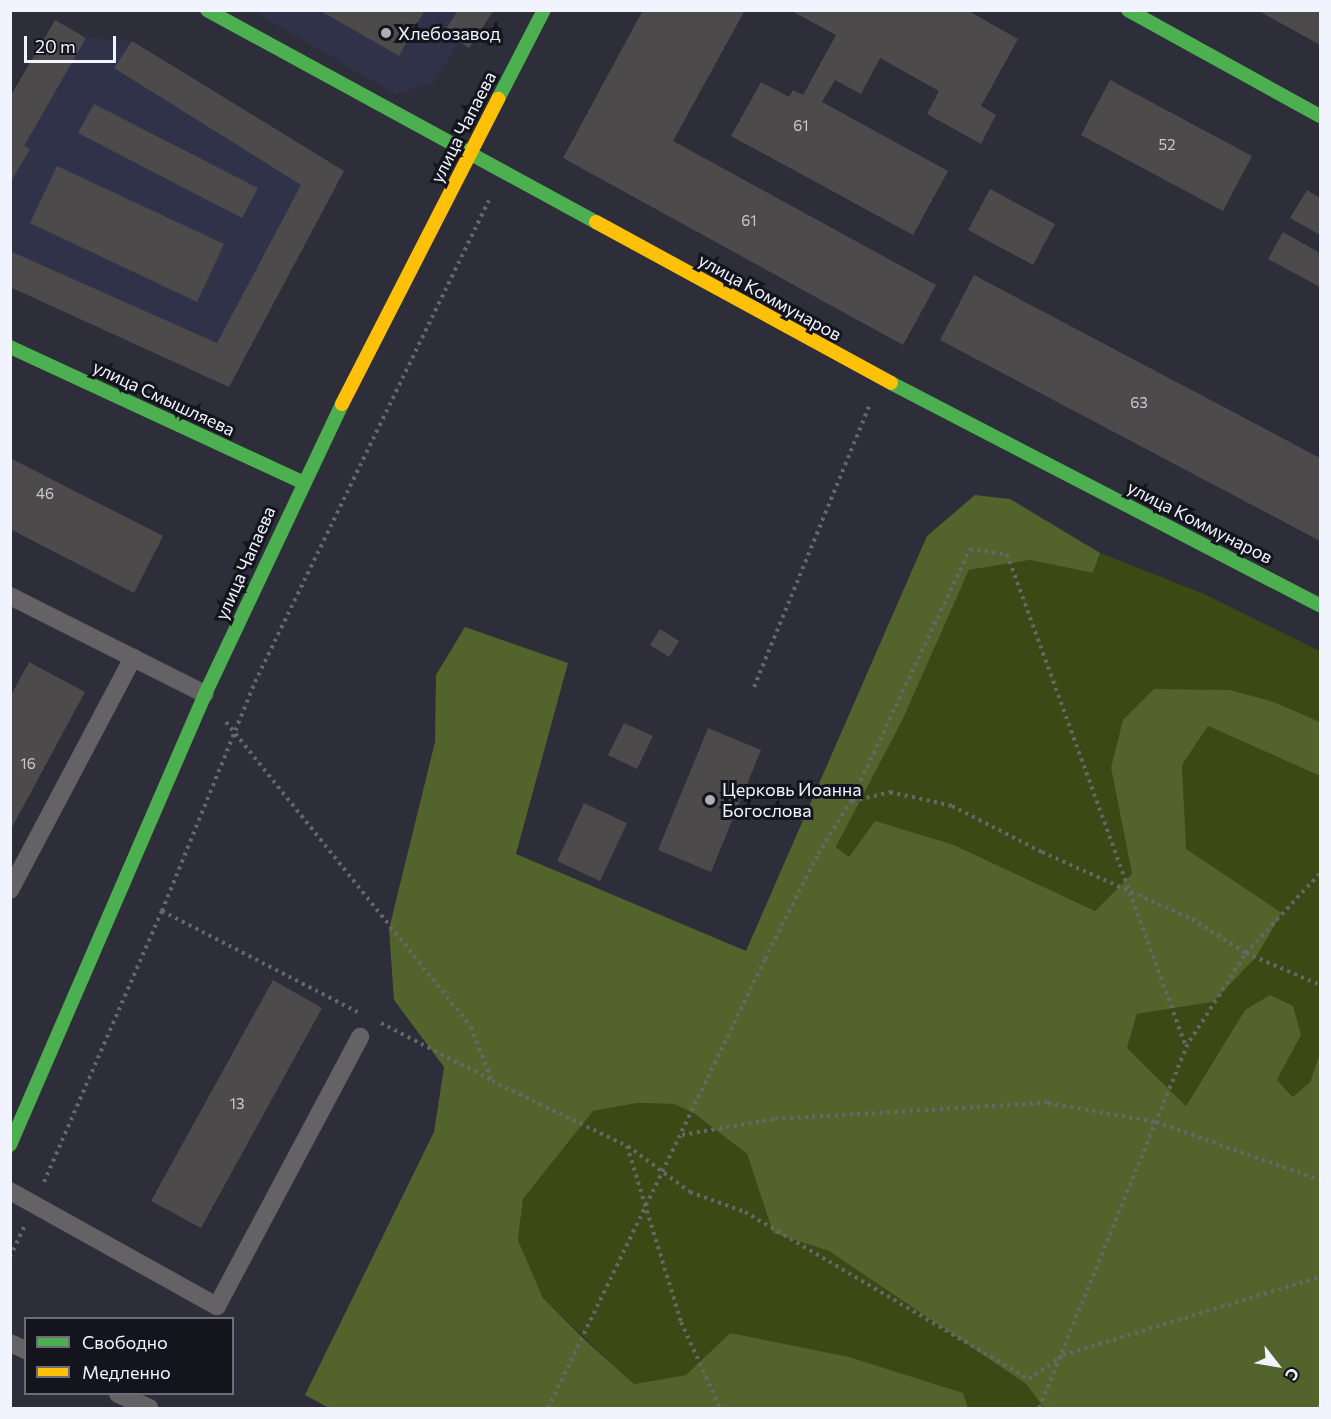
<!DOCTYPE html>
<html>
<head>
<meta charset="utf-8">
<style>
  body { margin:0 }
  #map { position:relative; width:1331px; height:1419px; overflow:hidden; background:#2d2e39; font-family:Commissioner,sans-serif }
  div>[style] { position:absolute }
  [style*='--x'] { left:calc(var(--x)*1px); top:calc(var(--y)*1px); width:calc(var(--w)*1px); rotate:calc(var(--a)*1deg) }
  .built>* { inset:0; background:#30324a }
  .green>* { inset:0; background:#3b4915 }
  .forest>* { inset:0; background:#52632b }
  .building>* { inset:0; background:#4d4a4c }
  .path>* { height:4px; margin-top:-2px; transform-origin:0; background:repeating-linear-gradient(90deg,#68666a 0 3px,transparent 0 7.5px) }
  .lane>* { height:18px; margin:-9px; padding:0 9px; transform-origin:9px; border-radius:9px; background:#646264 }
  .fast>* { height:14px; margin:-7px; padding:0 7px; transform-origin:7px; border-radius:7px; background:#4caf50 }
  .slow>* { height:14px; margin:-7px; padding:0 7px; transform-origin:7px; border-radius:7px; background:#ffc107 }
  .dots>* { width:16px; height:16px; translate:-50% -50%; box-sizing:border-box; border:3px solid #13141c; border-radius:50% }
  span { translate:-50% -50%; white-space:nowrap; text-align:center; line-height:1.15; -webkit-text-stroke:6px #13141c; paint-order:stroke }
  .number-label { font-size:15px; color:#c8c9d2 }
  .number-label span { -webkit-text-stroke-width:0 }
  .poi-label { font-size:18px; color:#f1f3fe }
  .left { translate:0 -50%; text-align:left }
  .street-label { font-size:18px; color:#f1f3fe }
  .frame { position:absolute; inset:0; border:12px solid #f1f3fe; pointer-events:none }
  .legend { position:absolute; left:24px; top:1317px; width:210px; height:78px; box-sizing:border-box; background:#13141c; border:2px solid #6c6d76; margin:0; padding:8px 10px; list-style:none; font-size:18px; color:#f1f3fe }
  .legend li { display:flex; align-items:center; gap:12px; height:30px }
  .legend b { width:30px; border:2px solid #6c6d76 }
  .north { position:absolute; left:1247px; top:1335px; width:60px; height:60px; -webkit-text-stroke:4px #13141c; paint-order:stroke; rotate:121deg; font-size:16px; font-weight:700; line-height:24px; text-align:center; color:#f1f3fe }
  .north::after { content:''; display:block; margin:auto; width:21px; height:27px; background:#f1f3fe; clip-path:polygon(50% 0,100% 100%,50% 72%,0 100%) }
  .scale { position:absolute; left:24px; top:36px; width:92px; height:27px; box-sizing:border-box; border:3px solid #f1f3fe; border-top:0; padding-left:8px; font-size:18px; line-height:21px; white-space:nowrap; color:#f1f3fe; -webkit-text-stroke:4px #13141c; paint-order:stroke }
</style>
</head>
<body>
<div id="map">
  <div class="built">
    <i style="clip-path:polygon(254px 11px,494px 11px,469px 48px,459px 42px,435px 81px,396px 95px)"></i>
    <i style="clip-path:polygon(86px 38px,132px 41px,344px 171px,229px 387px,11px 287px,11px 97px)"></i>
  </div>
  <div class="green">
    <i style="clip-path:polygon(1100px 553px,1202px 593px,1320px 651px,1320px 722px,1274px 702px,1231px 690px,1199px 692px,1111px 768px,1132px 874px,1095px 911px,954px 845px,849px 857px,836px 847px,902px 721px,969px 570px,1030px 560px,1093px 573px)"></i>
    <i style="clip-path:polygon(1208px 726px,1320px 776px,1320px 1053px,1310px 1082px,1294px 1097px,1277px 1080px,1301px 1035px,1245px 1010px,1186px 1106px,1127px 1048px,1137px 1014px,1213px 1002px,1282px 913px,1185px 849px,1182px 765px)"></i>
    <i style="clip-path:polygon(636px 1103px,674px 1104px,695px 1114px,747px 1154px,773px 1233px,829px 1251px,1026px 1384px,1044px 1408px,968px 1408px,963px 1393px,730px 1333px,686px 1375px,633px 1384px,543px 1298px,518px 1240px,523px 1199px,593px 1111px)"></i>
  </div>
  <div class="forest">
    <i style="clip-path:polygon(975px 495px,1010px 499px,1100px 553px,1093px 573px,1030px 560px,969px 570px,902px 721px,836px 847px,849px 857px,875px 821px,954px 845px,1095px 911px,1132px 874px,1111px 768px,1123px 720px,1154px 689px,1231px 690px,1274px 702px,1320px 722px,1320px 776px,1208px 726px,1182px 765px,1186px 849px,1282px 913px,1256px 957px,1213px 1002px,1137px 1014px,1127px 1048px,1186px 1106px,1245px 1010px,1270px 995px,1293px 1006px,1301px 1035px,1277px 1080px,1293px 1097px,1310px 1082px,1320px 1053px,1320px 1408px,1044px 1408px,1026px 1384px,829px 1251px,773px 1233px,747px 1154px,695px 1114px,674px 1104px,637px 1103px,593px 1111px,523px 1199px,518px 1240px,543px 1298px,584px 1339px,634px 1384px,686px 1375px,730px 1333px,849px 1357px,963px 1393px,968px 1408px,329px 1408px,305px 1395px,434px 1132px,444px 1067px,394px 1000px,389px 929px,435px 742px,436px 675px,465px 627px,568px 663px,516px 854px,746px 951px,927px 536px)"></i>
  </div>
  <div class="building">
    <i style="clip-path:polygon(319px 10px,425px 10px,399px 56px)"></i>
    <i style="clip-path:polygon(458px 10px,494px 10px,469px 48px,444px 32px)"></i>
    <i style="clip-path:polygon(643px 10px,745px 10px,673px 141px,936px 285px,903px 345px,563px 158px)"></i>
    <i style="clip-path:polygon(790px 10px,967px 10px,1018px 39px,981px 106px,996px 115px,981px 144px,927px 114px,939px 91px,880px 58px,861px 94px,835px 80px,822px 102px,948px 171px,913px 235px,731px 136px,761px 82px,789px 97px,793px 90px,803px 95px,836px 35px)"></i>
    <i style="clip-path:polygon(1257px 10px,1320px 10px,1320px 45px)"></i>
    <i style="clip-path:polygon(55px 20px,86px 38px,24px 146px,30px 149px,10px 183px,10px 97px)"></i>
    <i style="clip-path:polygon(132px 41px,344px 171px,229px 387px,10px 287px,10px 251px,217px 343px,301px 185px,114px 68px)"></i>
    <i style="clip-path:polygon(1110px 80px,1252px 156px,1223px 211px,1081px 135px)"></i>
    <i style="clip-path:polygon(94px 104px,258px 188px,242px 218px,78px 133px)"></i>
    <i style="clip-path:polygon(57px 166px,224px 244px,197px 302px,30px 223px)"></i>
    <i style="clip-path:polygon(990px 189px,1055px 224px,1033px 265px,968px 230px)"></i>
    <i style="clip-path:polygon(1307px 190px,1320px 198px,1320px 235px,1290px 218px)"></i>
    <i style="clip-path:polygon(1283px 232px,1320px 253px,1320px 287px,1268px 259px)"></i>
    <i style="clip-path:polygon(974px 275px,1320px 458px,1320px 541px,940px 340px)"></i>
    <i style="clip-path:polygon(10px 458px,163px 536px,134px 593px,10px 529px)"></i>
    <i style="clip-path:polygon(660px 629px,679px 641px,669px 657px,650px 645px)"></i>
    <i style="clip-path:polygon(29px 662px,85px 692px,10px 831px,10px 697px)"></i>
    <i style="clip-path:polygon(624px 723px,653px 736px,637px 769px,608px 755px)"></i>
    <i style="clip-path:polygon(708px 728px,761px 750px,711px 872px,658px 850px)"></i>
    <i style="clip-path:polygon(584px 803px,627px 823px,600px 881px,557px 861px)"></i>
    <i style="clip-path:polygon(273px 980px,322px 1008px,201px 1228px,151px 1201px)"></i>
  </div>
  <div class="path">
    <i style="--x:754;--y:687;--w:303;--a:-67.7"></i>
    <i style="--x:226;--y:722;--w:391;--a:51.2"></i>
    <i style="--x:471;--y:1027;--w:58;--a:68.7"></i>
    <i style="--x:492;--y:1081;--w:150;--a:25.7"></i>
    <i style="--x:627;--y:1146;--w:184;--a:72.9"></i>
    <i style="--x:681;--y:1322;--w:94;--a:65.6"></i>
    <i style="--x:852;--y:801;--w:39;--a:-13"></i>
    <i style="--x:890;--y:792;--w:64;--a:12.7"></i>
    <i style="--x:952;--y:806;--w:101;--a:27.1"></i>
    <i style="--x:1042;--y:852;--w:164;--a:24.1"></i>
    <i style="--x:1192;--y:919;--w:64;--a:32.2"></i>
    <i style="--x:1246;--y:953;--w:81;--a:23.4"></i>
    <i style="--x:162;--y:911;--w:220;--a:27.3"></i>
    <i style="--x:381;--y:1023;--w:124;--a:27.4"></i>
    <i style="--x:682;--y:1135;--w:94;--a:-9.8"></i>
    <i style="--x:775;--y:1119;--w:273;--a:-3.4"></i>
    <i style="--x:1048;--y:1103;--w:110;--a:10"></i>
    <i style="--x:1156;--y:1122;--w:174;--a:19.5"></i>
    <i style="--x:628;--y:1146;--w:77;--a:36.6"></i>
    <i style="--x:690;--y:1192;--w:59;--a:20"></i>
    <i style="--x:745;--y:1212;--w:329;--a:30.5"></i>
    <i style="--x:1029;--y:1379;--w:42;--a:-35.2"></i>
    <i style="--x:1063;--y:1355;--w:269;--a:-16.9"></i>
    <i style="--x:44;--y:1182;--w:296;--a:-66.5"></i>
    <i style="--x:162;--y:911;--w:247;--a:-67.9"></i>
    <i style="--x:255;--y:682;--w:536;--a:-64.1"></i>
    <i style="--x:10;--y:1257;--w:33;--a:-65"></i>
    <i style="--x:548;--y:1408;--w:499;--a:-64.2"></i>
    <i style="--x:765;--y:959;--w:118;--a:-63.2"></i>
    <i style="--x:818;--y:854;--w:62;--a:-58.1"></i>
    <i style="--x:851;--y:801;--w:279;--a:-64.7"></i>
    <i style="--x:970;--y:549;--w:37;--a:8"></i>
    <i style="--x:1007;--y:554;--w:524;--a:70.04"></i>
    <i style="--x:1039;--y:1408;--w:390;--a:-67.8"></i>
    <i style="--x:1186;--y:1047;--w:112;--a:-57.4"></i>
    <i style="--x:1246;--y:953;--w:109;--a:-47.2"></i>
    <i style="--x:1319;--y:1408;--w:5;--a:-79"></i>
  </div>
  <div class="lane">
    <i style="--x:10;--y:596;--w:218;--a:26.7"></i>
    <i style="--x:10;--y:890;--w:263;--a:-62.1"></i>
    <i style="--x:10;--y:1191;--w:237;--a:29.1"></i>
    <i style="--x:217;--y:1306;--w:305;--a:-62"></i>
    <i style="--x:10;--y:1343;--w:17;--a:24"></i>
    <i style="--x:118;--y:1394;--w:34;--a:24"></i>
  </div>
  <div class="fast">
    <i style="--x:207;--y:10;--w:443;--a:28.6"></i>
    <i style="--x:1128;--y:10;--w:219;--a:28.9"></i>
    <i style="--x:498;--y:99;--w:100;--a:-62.7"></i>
    <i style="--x:10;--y:347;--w:322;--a:24.8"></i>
    <i style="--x:891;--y:383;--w:483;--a:27.4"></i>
    <i style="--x:10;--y:1145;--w:491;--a:-66.6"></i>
    <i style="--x:205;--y:694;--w:321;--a:-64.7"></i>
  </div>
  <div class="slow">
    <i style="--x:596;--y:222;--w:336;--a:28.6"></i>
    <i style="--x:342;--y:404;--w:343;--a:-62.9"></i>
  </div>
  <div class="dots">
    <i style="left:386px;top:33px;background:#acaeb9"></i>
    <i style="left:710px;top:800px;background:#acaeb9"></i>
  </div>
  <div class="number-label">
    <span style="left:801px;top:126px">61</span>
    <span style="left:1167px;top:145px">52</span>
    <span style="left:749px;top:221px">61</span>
    <span style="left:1139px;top:403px">63</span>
    <span style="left:45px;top:494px">46</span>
    <span style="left:28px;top:764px">16</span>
    <span style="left:237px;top:1104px">13</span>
  </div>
  <div class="poi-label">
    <span class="left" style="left:398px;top:33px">Хлебозавод</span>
    <span class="left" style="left:722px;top:800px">Церковь Иоанна<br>Богослова</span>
  </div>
  <div class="street-label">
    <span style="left:463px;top:127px;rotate:-63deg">улица Чапаева</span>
    <span style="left:770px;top:297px;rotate:29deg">улица Коммунаров</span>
    <span style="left:164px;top:398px;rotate:25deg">улица Смышляева</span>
    <span style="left:1200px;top:522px;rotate:27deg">улица Коммунаров</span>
    <span style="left:245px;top:563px;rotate:-66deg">улица Чапаева</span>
  </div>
  <div class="frame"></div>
  <ul class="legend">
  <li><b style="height:8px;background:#4caf50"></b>Свободно</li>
  <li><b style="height:8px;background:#ffc107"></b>Медленно</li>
  </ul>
  <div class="north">С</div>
  <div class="scale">20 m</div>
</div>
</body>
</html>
